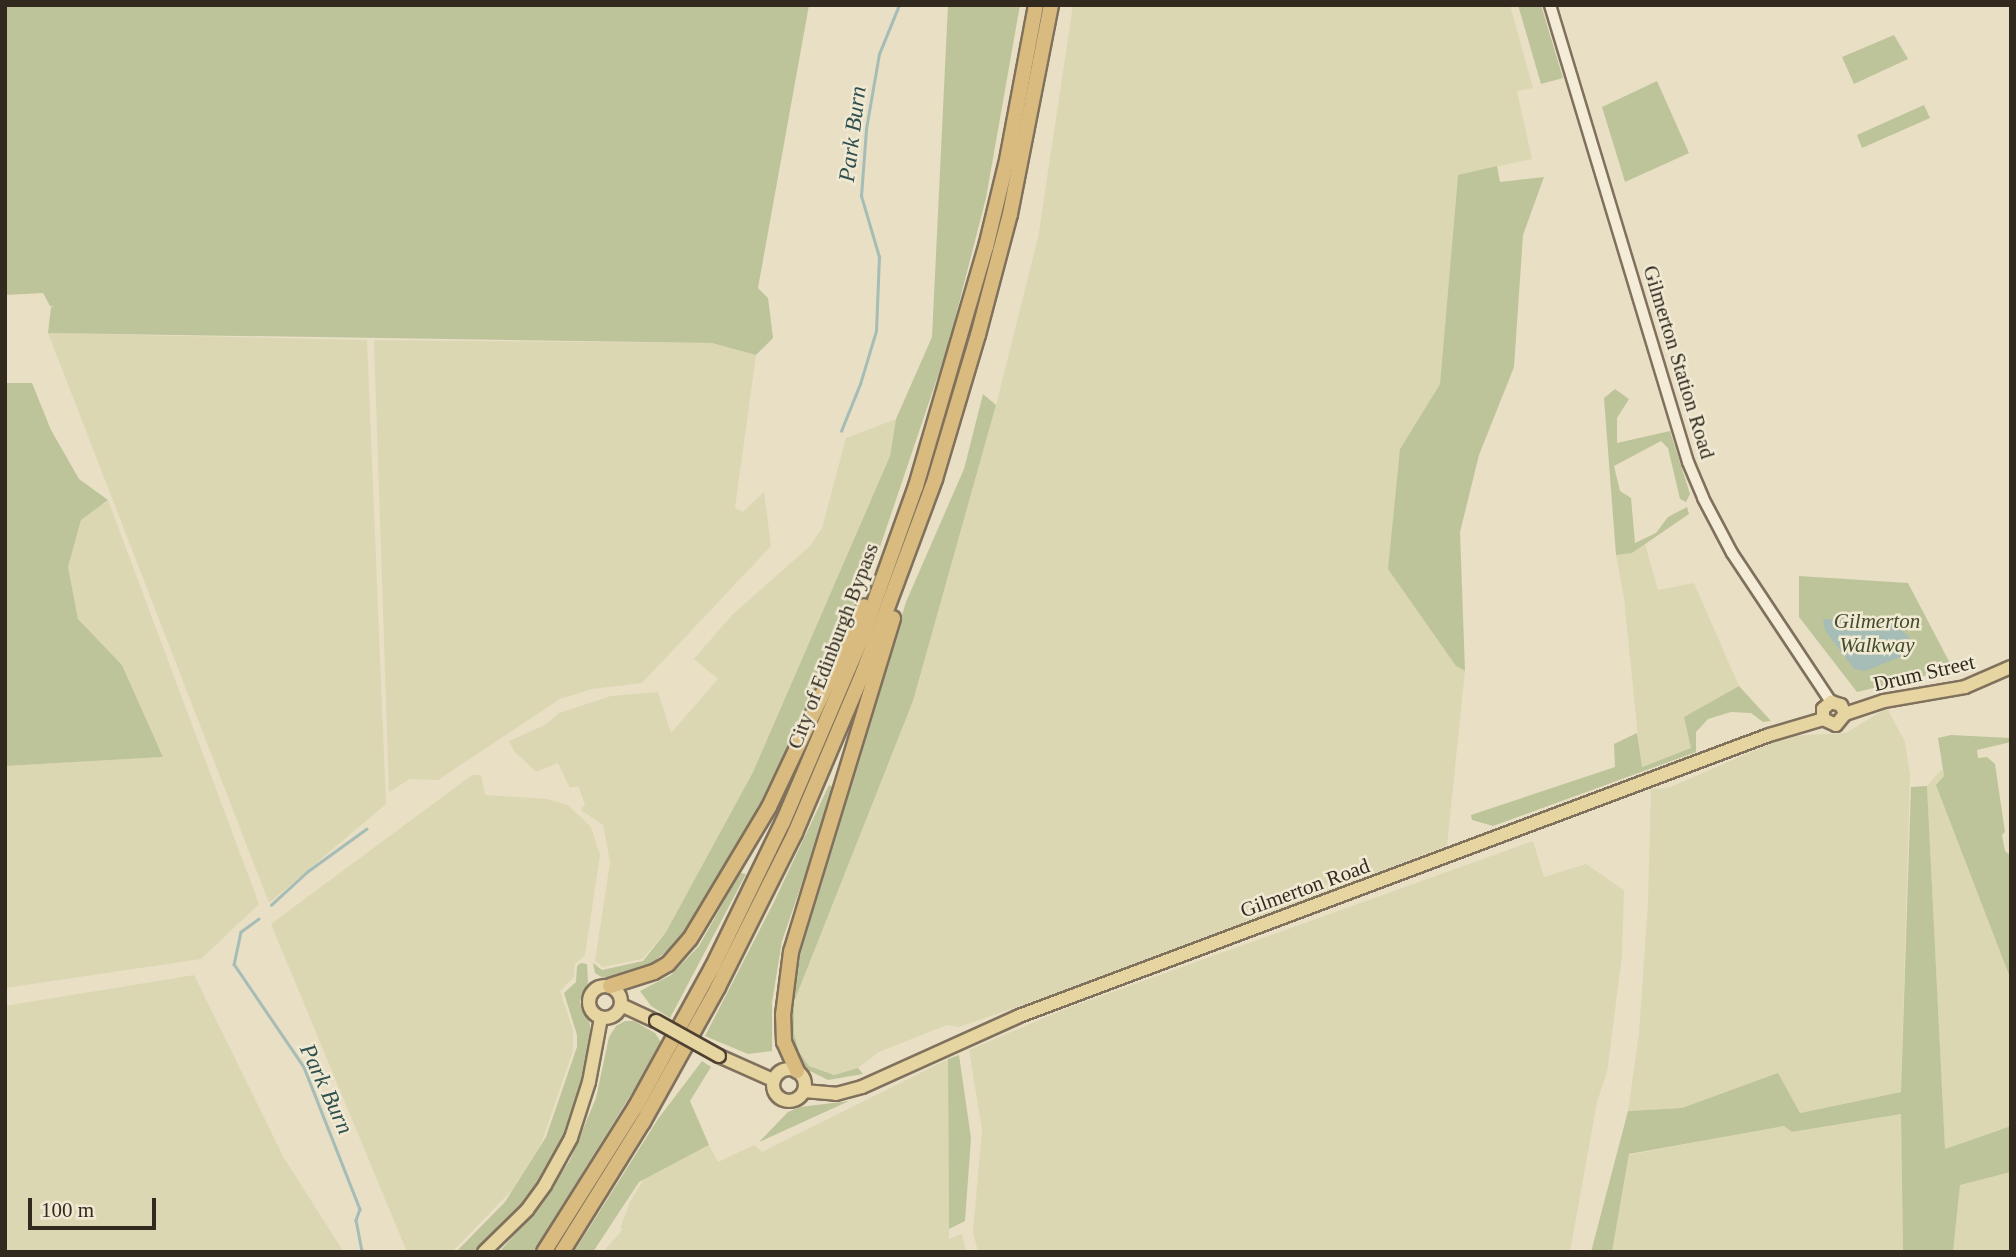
<!DOCTYPE html>
<html>
<head>
<meta charset="utf-8">
<style>
  body { margin:0 }
  #map { position:relative; width:2016px; height:1257px; overflow:hidden; background:#e8dfc5; font-family:"Times New Roman",serif }
  div>[style] { position:absolute }
  [style*='--x'] { left:calc(var(--x)*1px); top:calc(var(--y)*1px); width:calc(var(--w)*1px); rotate:calc(var(--a)*1deg) }
  .farmland>* { inset:0; background:#dcd7b3 }
  .green>* { inset:0; background:#bec49a }
  .water>* { inset:0; background:#a6bcb6 }
  .stream>* { height:2.5px; margin:-1.25px; padding:0 1.25px; transform-origin:1.25px; border-radius:1.25px; background:#a6bcb6 }
  .roads { filter:drop-shadow(2px 0 #80715d) drop-shadow(-2px 0 #80715d) drop-shadow(0 2px #80715d) drop-shadow(0 -2px #80715d) }
  .tertiary>* { height:10px; margin:-5px; padding:0 5px; transform-origin:5px; border-radius:5px; background:#f4ecd7 }
  .primary>* { height:12px; margin:-6px; padding:0 6px; transform-origin:6px; border-radius:6px; background:#e6d4a1 }
  .primary>.ring { margin:-6px; padding:0; box-sizing:content-box; background:none; border:12px solid #e6d4a1; border-radius:50% }
  .trunk>* { height:14px; margin:-7px; padding:0 7px; transform-origin:7px; border-radius:7px; background:#d9bb80 }
  .bridges { filter:drop-shadow(2px 0 #4f4031) drop-shadow(-2px 0 #4f4031) drop-shadow(0 2px #4f4031) drop-shadow(0 -2px #4f4031) }
  .primary-bridge>* { height:12px; margin:-6px; padding:0 6px; transform-origin:6px; border-radius:6px; background:#e6d4a1 }
  span { translate:-50% -50%; white-space:nowrap; text-align:center; line-height:1.15; -webkit-text-stroke:5px #f0e9d3; paint-order:stroke }
  .street-label { font-size:21px; color:#32291f }
  .park-label { font-size:21px; color:#424c28; font-style:italic }
  .water-label { font-size:23px; color:#30504f; font-style:italic }
  .frame { position:absolute; inset:0; border:7px solid #32291f; pointer-events:none }
  .scale { position:absolute; left:28px; top:1198px; width:128px; height:32px; box-sizing:border-box; border:4px solid #32291f; border-top:0; padding-left:9px; font-size:21px; line-height:24px; white-space:nowrap; color:#32291f; -webkit-text-stroke:5px #f0e9d3; paint-order:stroke }
</style>
</head>
<body>
<div id="map">
  <div class="farmland">
    <i style="clip-path:polygon(1073px 5px,1510px 5px,1533px 88px,1517px 91px,1532px 159px,1458px 175px,1440px 384px,1400px 449px,1456px 666px,1465px 671px,1447px 846px,1057px 993px,959px 1027px,947px 1025px,879px 1052px,858px 1068px,834px 1075px,822px 1072px,809px 1066px,799px 1052px,794px 1032px,794px 1002px,913px 701px,996px 405px,1038px 238px)"></i>
    <i style="clip-path:polygon(48px 333px,367px 340px,386px 804px,269px 903px)"></i>
    <i style="clip-path:polygon(374px 340px,712px 343px,756px 355px,735px 508px,743px 512px,764px 492px,771px 546px,642px 683px,592px 689px,560px 699px,438px 780px,410px 779px,389px 792px)"></i>
    <i style="clip-path:polygon(896px 419px,890px 456px,753px 772px,666px 932px,642px 959px,603px 967px,595px 961px,610px 862px,603px 825px,581px 810px,585px 804px,578px 786px,570px 788px,558px 763px,536px 772px,514px 751px,509px 741px,545px 725px,559px 713px,611px 696px,658px 692px,671px 733px,718px 679px,694px 659px,732px 615px,810px 546px,822px 528px,846px 438px)"></i>
    <i style="clip-path:polygon(108px 500px,259px 904px,201px 959px,5px 988px,5px 766px,163px 757px,122px 665px,78px 619px,68px 567px,81px 520px)"></i>
    <i style="clip-path:polygon(1645px 544px,1658px 590px,1694px 583px,1739px 686px,1684px 717px,1692px 748px,1641px 767px,1624px 598px,1616px 555px,1632px 553px)"></i>
    <i style="clip-path:polygon(1887px 708px,1905px 742px,1910px 775px,1901px 1092px,1800px 1113px,1778px 1074px,1682px 1108px,1628px 1111px,1639px 1033px,1648px 903px,1651px 789px,1668px 788px,1788px 736px,1846px 733px)"></i>
    <i style="clip-path:polygon(1942px 769px,2011px 947px,2011px 1126px,1945px 1149px,1927px 786px)"></i>
    <i style="clip-path:polygon(472px 775px,481px 775px,485px 795px,547px 799px,568px 805px,591px 827px,600px 855px,585px 955px,575px 964px,574px 977px,560px 991px,573px 1030px,573px 1051px,541px 1144px,513px 1189px,452px 1252px,407px 1252px,271px 924px)"></i>
    <i style="clip-path:polygon(1533px 841px,1544px 877px,1586px 864px,1624px 890px,1622px 956px,1607px 1072px,1597px 1102px,1570px 1252px,978px 1252px,973px 1232px,982px 1130px,969px 1050px,1065px 1009px)"></i>
    <i style="clip-path:polygon(194px 975px,284px 1158px,343px 1251px,5px 1252px,5px 1006px)"></i>
    <i style="clip-path:polygon(948px 1059px,949px 1239px,962px 1234px,966px 1252px,603px 1252px,623px 1229px,620px 1228px,630px 1202px,644px 1179px,709px 1145px,718px 1162px,754px 1145px,762px 1152px)"></i>
    <i style="clip-path:polygon(1901px 1114px,1903px 1252px,1612px 1252px,1629px 1155px,1784px 1125px,1793px 1132px)"></i>
    <i style="clip-path:polygon(2011px 1172px,2011px 1252px,1953px 1252px,1960px 1185px)"></i>
  </div>
  <div class="green">
    <i style="clip-path:polygon(5px 5px,809px 5px,758px 288px,768px 298px,773px 338px,756px 355px,712px 343px,48px 333px,51px 307px,54px 306px,50px 306px,43px 293px,5px 295px)"></i>
    <i style="clip-path:polygon(948px 5px,1020px 5px,986px 198px,948px 346px,880px 547px,754px 819px,693px 919px,675px 944px,645px 969px,603px 978px,595px 973px,593px 963px,602px 970px,643px 961px,666px 932px,753px 772px,890px 456px,896px 419px,932px 337px)"></i>
    <i style="clip-path:polygon(1518px 5px,1541px 5px,1563px 78px,1541px 84px)"></i>
    <i style="clip-path:polygon(1894px 35px,1908px 59px,1854px 84px,1842px 57px)"></i>
    <i style="clip-path:polygon(1657px 81px,1689px 153px,1625px 182px,1602px 107px)"></i>
    <i style="clip-path:polygon(1924px 105px,1930px 118px,1862px 148px,1857px 135px)"></i>
    <i style="clip-path:polygon(1497px 166px,1500px 182px,1544px 177px,1523px 235px,1514px 367px,1479px 455px,1460px 532px,1465px 671px,1456px 666px,1388px 569px,1400px 449px,1440px 384px,1458px 175px)"></i>
    <i style="clip-path:polygon(5px 383px,32px 383px,51px 430px,79px 479px,108px 500px,81px 520px,68px 567px,78px 619px,122px 665px,163px 757px,5px 766px)"></i>
    <i style="clip-path:polygon(1615px 389px,1629px 399px,1617px 418px,1617px 443px,1670px 431px,1690px 494px,1686px 502px,1680px 499px,1668px 448px,1661px 441px,1614px 466px,1620px 491px,1631px 498px,1635px 543px,1656px 533px,1668px 517px,1687px 507px,1689px 514px,1632px 553px,1616px 555px,1604px 398px)"></i>
    <i style="clip-path:polygon(983px 394px,996px 405px,913px 701px,794px 1002px,794px 1033px,799px 1052px,809px 1066px,834px 1075px,858px 1068px,863px 1074px,828px 1080px,808px 1070px,795px 1055px,788px 1030px,791px 985px,906px 602px,964px 469px)"></i>
    <i style="clip-path:polygon(1799px 576px,1908px 583px,1953px 669px,1857px 692px,1799px 617px)"></i>
    <i style="clip-path:polygon(1739px 686px,1771px 721px,1763px 722px,1751px 713px,1731px 712px,1708px 719px,1696px 732px,1696px 752px,1493px 826px,1472px 820px,1471px 815px,1615px 767px,1614px 744px,1637px 733px,1642px 767px,1691px 748px,1684px 717px)"></i>
    <i style="clip-path:polygon(1951px 735px,2011px 738px,2011px 742px,1977px 750px,1978px 758px,1987px 757px,1995px 764px,2005px 832px,2002px 835px,2005px 851px,2011px 856px,2011px 980px,1936px 785px,1944px 776px,1938px 738px)"></i>
    <i style="clip-path:polygon(829px 785px,835px 788px,782px 941px,772px 1002px,772px 1051px,748px 1054px,705px 1036px,774px 902px)"></i>
    <i style="clip-path:polygon(1927px 786px,1945px 1149px,2011px 1126px,2011px 1172px,1960px 1185px,1953px 1252px,1903px 1252px,1901px 1114px,1792px 1132px,1784px 1126px,1629px 1154px,1612px 1252px,1591px 1252px,1628px 1111px,1682px 1108px,1778px 1073px,1800px 1113px,1901px 1092px,1911px 787px)"></i>
    <i style="clip-path:polygon(740px 873px,746px 874px,670px 1018px,651px 1006px,640px 991px,671px 975px,699px 946px)"></i>
    <i style="clip-path:polygon(581px 963px,587px 964px,588px 982px,580px 1002px,590px 1024px,591px 1042px,585px 1082px,566px 1137px,522px 1207px,476px 1252px,456px 1252px,505px 1202px,546px 1137px,577px 1047px,577px 1035px,564px 993px,576px 982px,577px 966px)"></i>
    <i style="clip-path:polygon(625px 1021px,634px 1021px,655px 1033px,661px 1042px,650px 1064px,533px 1252px,499px 1252px,539px 1207px,570px 1160px,596px 1098px,609px 1037px,616px 1026px)"></i>
    <i style="clip-path:polygon(959px 1055px,971px 1138px,965px 1221px,949px 1229px,948px 1059px)"></i>
    <i style="clip-path:polygon(702px 1061px,711px 1067px,690px 1101px,709px 1145px,639px 1182px,593px 1252px,574px 1252px,658px 1119px)"></i>
    <i style="clip-path:polygon(849px 1101px,759px 1142px,788px 1112px,800px 1107px)"></i>
  </div>
  <div class="water">
    <i style="clip-path:polygon(1823px 619px,1884px 621px,1896px 625px,1909px 637px,1911px 646px,1905px 655px,1865px 671px,1854px 669px,1825px 630px)"></i>
  </div>
  <div class="stream">
    <i style="--x:841;--y:431;--w:51;--a:-68"></i>
    <i style="--x:860;--y:384;--w:55;--a:-73.2"></i>
    <i style="--x:876;--y:331;--w:74;--a:-87.7"></i>
    <i style="--x:879;--y:257;--w:64;--a:-106.4"></i>
    <i style="--x:861;--y:196;--w:67;--a:-85.7"></i>
    <i style="--x:866;--y:129;--w:76;--a:-80.2"></i>
    <i style="--x:879;--y:54;--w:53;--a:-67.8"></i>
    <i style="--x:271;--y:905;--w:50;--a:-42.6"></i>
    <i style="--x:308;--y:871;--w:72;--a:-35.9"></i>
    <i style="--x:259;--y:919;--w:22;--a:144"></i>
    <i style="--x:241;--y:932;--w:33;--a:102"></i>
    <i style="--x:234;--y:964;--w:125;--a:55.8"></i>
    <i style="--x:304;--y:1067;--w:153;--a:68.5"></i>
    <i style="--x:360;--y:1209;--w:12;--a:110"></i>
    <i style="--x:356;--y:1220;--w:33;--a:79"></i>
  </div>
  <div class="roads">
    <div class="tertiary">
      <i style="--x:1550;--y:5;--w:477;--a:73.2"></i>
      <i style="--x:1688;--y:462;--w:39;--a:67"></i>
      <i style="--x:1703;--y:498;--w:62;--a:62.2"></i>
      <i style="--x:1732;--y:553;--w:179;--a:56.4"></i>
    </div>
    <div class="primary">
      <i style="--x:1845;--y:714;--w:41;--a:-18.4"></i>
      <i style="--x:1884;--y:701;--w:82;--a:-9.8"></i>
      <i style="--x:1965;--y:687;--w:50;--a:-23.5"></i>
      <i style="--x:1823;--y:719;--w:10;--a:-90"></i>
      <i style="--x:1823;--y:709;--w:11;--a:-41"></i>
      <i style="--x:1831;--y:702;--w:10;--a:17"></i>
      <i style="--x:1841;--y:705;--w:10;--a:66"></i>
      <i style="--x:1823;--y:719;--w:14;--a:25"></i>
      <i style="--x:1836;--y:725;--w:14;--a:-51"></i>
      <i class="ring" style="left:589px;top:986px;width:20px;height:20px"></i>
      <i style="--x:621;--y:1005;--w:38;--a:25"></i>
      <i style="--x:719;--y:1056;--w:59;--a:24"></i>
      <i class="ring" style="left:773px;top:1069px;width:20px;height:20px"></i>
      <i style="--x:804;--y:1091;--w:32;--a:5"></i>
      <i style="--x:836;--y:1094;--w:27;--a:-15"></i>
      <i style="--x:862;--y:1087;--w:172;--a:-24.3"></i>
      <i style="--x:1019;--y:1016;--w:801;--a:-20.54"></i>
      <i style="--x:1769;--y:735;--w:56;--a:-16.5"></i>
      <i style="--x:484;--y:1252;--w:60;--a:-44.3"></i>
      <i style="--x:527;--y:1210;--w:31;--a:-54"></i>
      <i style="--x:545;--y:1185;--w:54;--a:-61"></i>
      <i style="--x:571;--y:1138;--w:59;--a:-72.2"></i>
      <i style="--x:589;--y:1082;--w:65;--a:-79.4"></i>
    </div>
    <div class="trunk">
      <i style="--x:610;--y:986;--w:46;--a:-17.7"></i>
      <i style="--x:654;--y:972;--w:16;--a:-30"></i>
      <i style="--x:668;--y:964;--w:33;--a:-49"></i>
      <i style="--x:690;--y:939;--w:154;--a:-59.1"></i>
      <i style="--x:769;--y:807;--w:222;--a:-64.7"></i>
      <i style="--x:797;--y:1071;--w:32;--a:-114"></i>
      <i style="--x:784;--y:1042;--w:27;--a:-92"></i>
      <i style="--x:783;--y:1015;--w:64;--a:-82.8"></i>
      <i style="--x:791;--y:952;--w:349;--a:-73"></i>
      <i style="--x:544;--y:1252;--w:173;--a:-57.8"></i>
      <i style="--x:636;--y:1106;--w:158;--a:-61.2"></i>
      <i style="--x:712;--y:968;--w:162;--a:-64.1"></i>
      <i style="--x:783;--y:822;--w:204;--a:-66.9"></i>
      <i style="--x:863;--y:634;--w:157;--a:-70.3"></i>
      <i style="--x:916;--y:486;--w:249;--a:-73.7"></i>
      <i style="--x:986;--y:247;--w:89;--a:-76.4"></i>
      <i style="--x:1007;--y:160;--w:158;--a:-79.4"></i>
      <i style="--x:562;--y:1252;--w:153;--a:-58.1"></i>
      <i style="--x:643;--y:1122;--w:154;--a:-60.9"></i>
      <i style="--x:718;--y:987;--w:172;--a:-63.4"></i>
      <i style="--x:795;--y:833;--w:174;--a:-67"></i>
      <i style="--x:863;--y:673;--w:207;--a:-69.6"></i>
      <i style="--x:935;--y:479;--w:150;--a:-73.4"></i>
      <i style="--x:978;--y:335;--w:125;--a:-75.2"></i>
      <i style="--x:1010;--y:214;--w:213;--a:-78.9"></i>
    </div>
  </div>
  <div class="bridges">
    <div class="primary-bridge">
      <i style="--x:656;--y:1021;--w:72;--a:29.1"></i>
    </div>
  </div>
  <div class="street-label">
    <span style="left:1679px;top:362px;rotate:73deg">Gilmerton Station Road</span>
    <span style="left:833px;top:646px;rotate:-69deg">City of Edinburgh Bypass</span>
    <span style="left:1924px;top:673px;rotate:-13deg">Drum Street</span>
    <span style="left:1305px;top:888px;rotate:-20deg">Gilmerton Road</span>
  </div>
  <div class="park-label">
    <span style="left:1877px;top:633px">Gilmerton<br>Walkway</span>
  </div>
  <div class="water-label">
    <span style="left:853px;top:134px;rotate:-83deg">Park Burn</span>
    <span style="left:326px;top:1089px;rotate:65deg">Park Burn</span>
  </div>
  <div class="frame"></div>
  <div class="scale">100 m</div>
</div>
</body>
</html>
